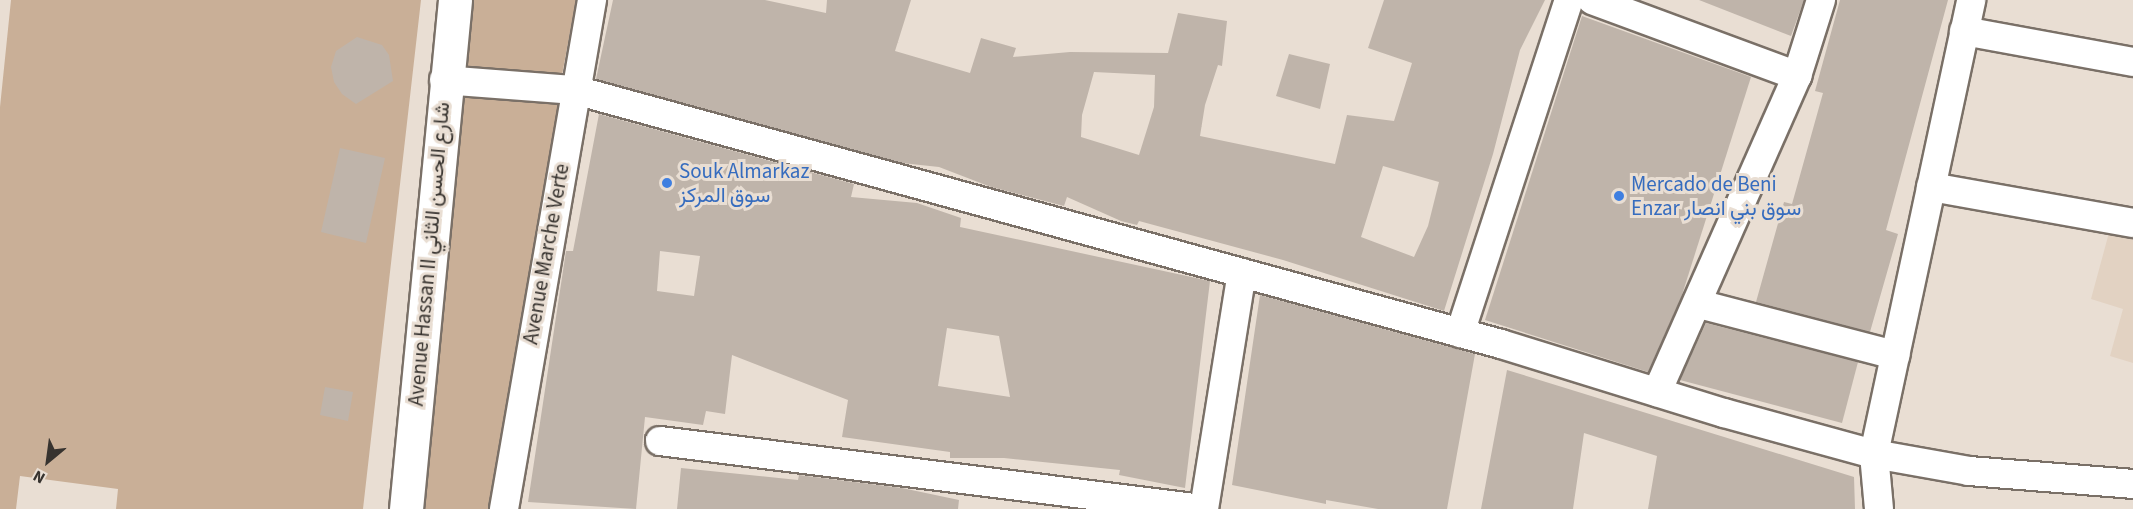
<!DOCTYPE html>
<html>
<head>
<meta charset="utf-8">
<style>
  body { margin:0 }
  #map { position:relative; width:2133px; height:509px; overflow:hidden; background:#e9ded3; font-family:"Source Sans 3",Vazirmatn,sans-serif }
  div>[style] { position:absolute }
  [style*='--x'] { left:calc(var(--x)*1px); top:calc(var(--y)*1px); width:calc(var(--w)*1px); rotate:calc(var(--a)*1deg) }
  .built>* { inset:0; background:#e2d2c2 }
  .green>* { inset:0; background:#c9af97 }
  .building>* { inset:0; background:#bfb4aa }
  .roads { filter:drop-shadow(2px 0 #7a7067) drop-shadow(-2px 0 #7a7067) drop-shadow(0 2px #7a7067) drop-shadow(0 -2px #7a7067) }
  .minor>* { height:28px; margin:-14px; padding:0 14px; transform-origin:14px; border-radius:14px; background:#fff }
  .tertiary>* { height:33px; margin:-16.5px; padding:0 16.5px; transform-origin:16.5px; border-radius:16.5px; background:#fff }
  .dots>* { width:16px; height:16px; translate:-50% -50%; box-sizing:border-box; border:3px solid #e9ded3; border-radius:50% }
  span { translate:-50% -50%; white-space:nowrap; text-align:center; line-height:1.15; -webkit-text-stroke:6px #e9ded3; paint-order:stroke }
  .shop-label { font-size:21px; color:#366cbe }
  .left { translate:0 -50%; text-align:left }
  .street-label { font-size:21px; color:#37332f }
  .north { position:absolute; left:18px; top:431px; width:60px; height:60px; -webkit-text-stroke:4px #e9ded3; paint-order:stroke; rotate:209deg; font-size:16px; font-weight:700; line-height:24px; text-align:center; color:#37332f }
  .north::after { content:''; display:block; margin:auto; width:21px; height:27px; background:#37332f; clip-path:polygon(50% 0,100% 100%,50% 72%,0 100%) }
</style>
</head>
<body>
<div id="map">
  <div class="built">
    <i style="clip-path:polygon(2110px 229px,2133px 236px,2133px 363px,2110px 356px,2123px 309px,2091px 299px)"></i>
  </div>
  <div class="green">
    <i style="clip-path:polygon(11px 0,421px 0,363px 509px,116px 509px,118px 489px,20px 476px,16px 509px,0 509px,0 107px)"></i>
    <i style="clip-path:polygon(470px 0,576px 0,562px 75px,461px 67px)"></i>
    <i style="clip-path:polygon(455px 89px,562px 99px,497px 460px,493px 509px,421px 509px)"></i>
  </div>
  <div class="building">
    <i style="clip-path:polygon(evenodd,613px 0,765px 0,826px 13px,827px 0,911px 0,895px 51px,970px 73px,981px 38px,1016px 48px,1013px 57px,1070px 52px,1168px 53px,1178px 13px,1227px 21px,1222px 66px,1218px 65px,1205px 105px,1200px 136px,1335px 164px,1347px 115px,1394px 121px,1412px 63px,1368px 48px,1384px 0,1545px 0,1520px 50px,1493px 154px,1444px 311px,1283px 260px,1139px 221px,1137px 225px,1121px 221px,1067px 197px,1064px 206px,991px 187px,939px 167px,902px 163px,596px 79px,613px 0,1094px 72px,1155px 75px,1154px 107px,1139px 155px,1081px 137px,1082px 115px,1094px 72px,613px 0,1383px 166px,1439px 182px,1428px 226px,1414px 257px,1361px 237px,1383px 166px)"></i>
    <i style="clip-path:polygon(1699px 0,1804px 0,1791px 36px)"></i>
    <i style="clip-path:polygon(1840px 0,1948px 0,1886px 230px,1898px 234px,1870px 332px,1756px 302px,1784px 202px,1792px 204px,1823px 93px,1815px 91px)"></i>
    <i style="clip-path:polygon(1582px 16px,1751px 77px,1681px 298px,1648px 372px,1485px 320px)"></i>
    <i style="clip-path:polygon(357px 37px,382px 45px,389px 55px,393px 81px,356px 104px,342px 94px,334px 82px,331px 67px,336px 51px)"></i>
    <i style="clip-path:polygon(1289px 54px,1330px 64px,1320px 109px,1276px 96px)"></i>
    <i style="clip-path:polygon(evenodd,599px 114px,854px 184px,851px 197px,917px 203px,961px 218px,960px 227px,1210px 281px,1185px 488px,1119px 475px,1120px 470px,1004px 458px,950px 458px,950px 452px,842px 437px,848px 400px,732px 355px,725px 414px,706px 411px,703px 425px,645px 417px,636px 509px,528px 502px,566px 251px,573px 251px,599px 114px,660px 251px,700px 256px,694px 296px,657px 291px,660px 251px,599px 114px,947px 328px,999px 336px,1010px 397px,938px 386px,947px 328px)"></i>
    <i style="clip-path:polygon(340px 148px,385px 158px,366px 243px,321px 232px)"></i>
    <i style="clip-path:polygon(1260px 295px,1475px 354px,1447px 509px,1378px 509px,1326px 500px,1326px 504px,1232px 485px)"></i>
    <i style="clip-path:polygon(1706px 323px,1858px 362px,1842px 423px,1680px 380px)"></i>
    <i style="clip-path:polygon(1507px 370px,1854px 477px,1855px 509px,1648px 509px,1657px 456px,1584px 433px,1573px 509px,1481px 509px)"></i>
    <i style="clip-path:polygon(325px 387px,353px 392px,348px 421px,320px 415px)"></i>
    <i style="clip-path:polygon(681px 468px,798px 480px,799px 475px,902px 488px,959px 500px,958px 509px,677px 509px)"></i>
  </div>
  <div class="roads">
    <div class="minor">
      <i style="--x:1592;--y:0;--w:219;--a:20.3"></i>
      <i style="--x:1797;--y:76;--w:80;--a:-72.5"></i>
      <i style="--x:1964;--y:31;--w:172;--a:10.4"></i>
      <i style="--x:444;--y:80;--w:131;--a:4.4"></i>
      <i style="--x:575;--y:90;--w:960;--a:15.34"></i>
      <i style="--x:1501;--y:344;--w:233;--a:17.2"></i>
      <i style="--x:1724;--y:413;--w:156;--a:15.3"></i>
      <i style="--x:1874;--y:454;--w:97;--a:10.1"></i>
      <i style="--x:1969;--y:471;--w:165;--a:4.5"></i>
      <i style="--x:1931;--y:187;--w:205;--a:10.1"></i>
      <i style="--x:1699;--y:304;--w:203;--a:14.6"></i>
      <i style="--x:1460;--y:333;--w:350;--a:-71.9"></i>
      <i style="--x:1657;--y:392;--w:346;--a:-66.1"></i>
      <i style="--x:660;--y:441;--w:546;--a:7.15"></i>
      <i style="--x:504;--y:509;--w:517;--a:-80.19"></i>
      <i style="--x:1204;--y:509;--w:239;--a:-80.9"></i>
      <i style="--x:1879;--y:509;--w:55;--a:-95.2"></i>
      <i style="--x:1874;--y:454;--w:464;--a:-77.9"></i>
    </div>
    <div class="tertiary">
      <i style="--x:406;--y:509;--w:511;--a:-84.5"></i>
    </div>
  </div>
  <div class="dots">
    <i style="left:667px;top:183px;background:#3f7fe0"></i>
    <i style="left:1619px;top:196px;background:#3f7fe0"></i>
  </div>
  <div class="shop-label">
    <span class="left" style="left:679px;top:183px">Souk Almarkaz<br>سوق المركز</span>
    <span class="left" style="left:1631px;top:196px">Mercado de Beni<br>Enzar سوق بني انصار</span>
  </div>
  <div class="street-label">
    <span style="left:429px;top:254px;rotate:-85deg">Avenue Hassan II شارع الحسن الثاني</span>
    <span style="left:546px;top:254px;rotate:-80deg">Avenue Marche Verte</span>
  </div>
  <div class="north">N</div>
</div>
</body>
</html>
